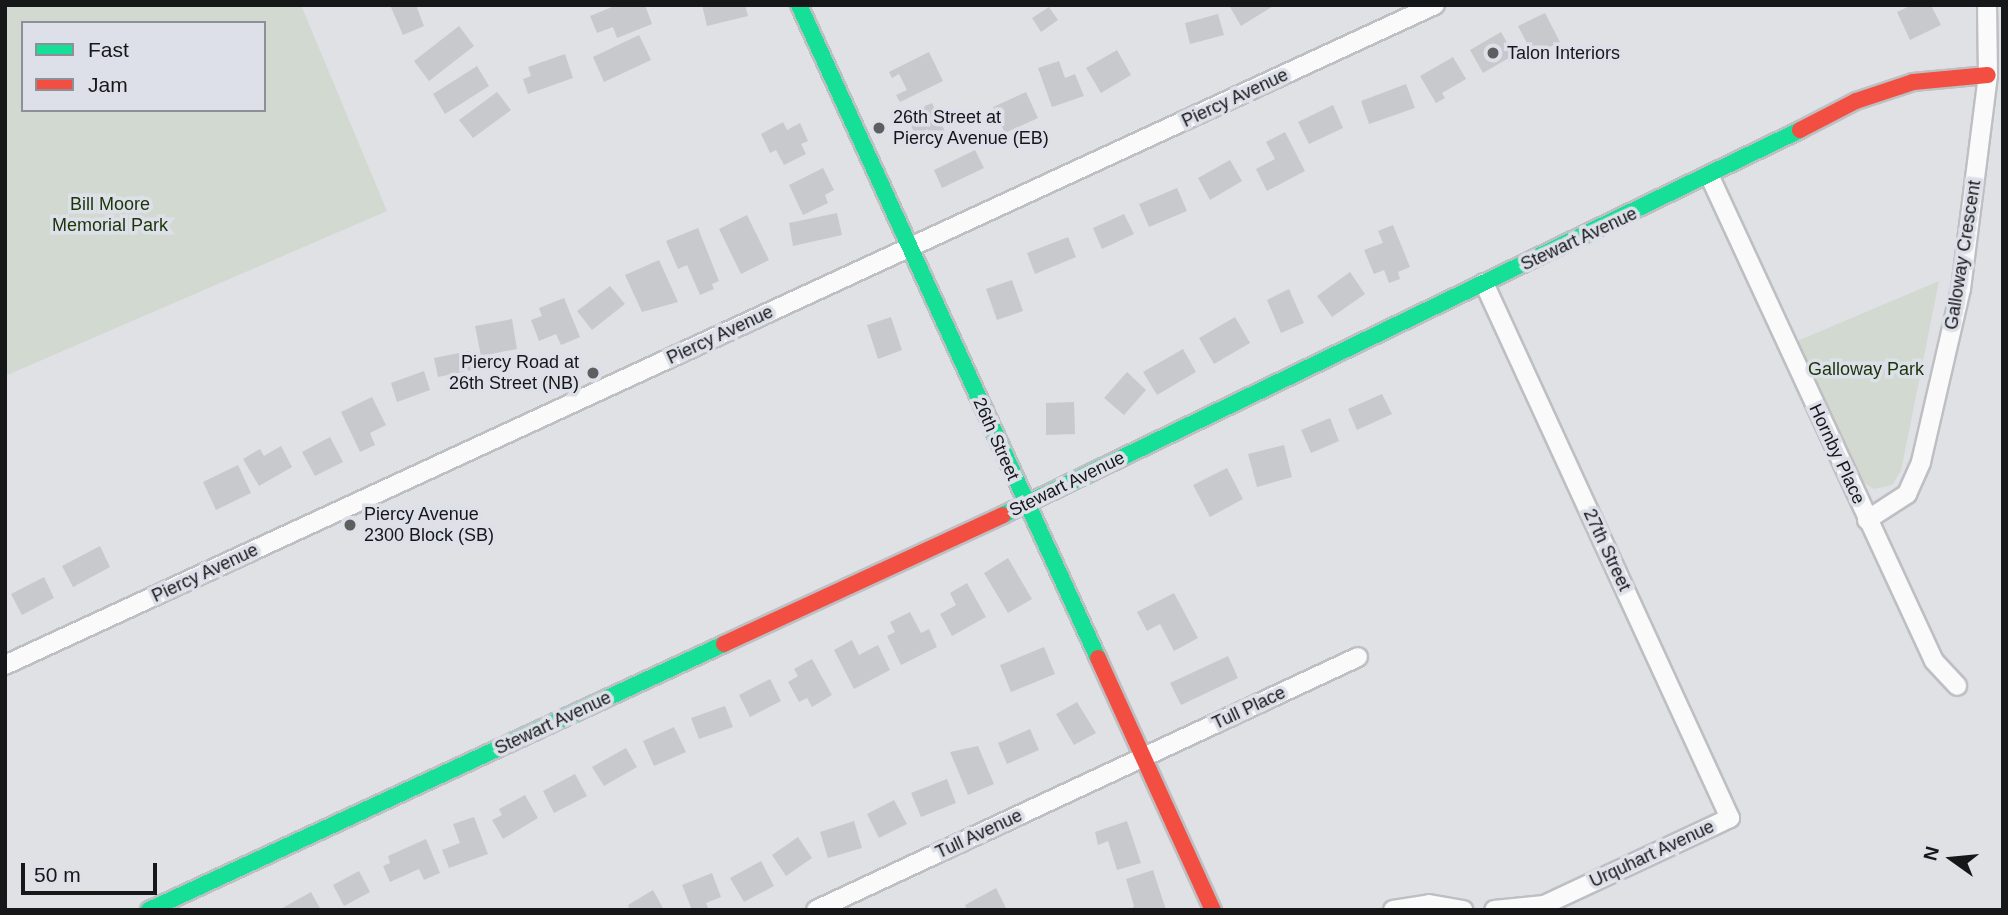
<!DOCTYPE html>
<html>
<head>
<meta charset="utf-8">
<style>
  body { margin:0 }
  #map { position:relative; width:2008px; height:915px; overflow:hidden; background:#e0e1e5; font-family:Helvetica,sans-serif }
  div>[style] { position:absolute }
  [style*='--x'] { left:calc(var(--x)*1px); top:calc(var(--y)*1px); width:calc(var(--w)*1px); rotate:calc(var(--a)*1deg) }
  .green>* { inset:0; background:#d2d9d1 }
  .building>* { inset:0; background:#c8c9cc }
  .roads { filter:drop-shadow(2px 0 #bebfc2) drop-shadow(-2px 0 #bebfc2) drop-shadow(0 2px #bebfc2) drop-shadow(0 -2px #bebfc2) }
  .street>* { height:18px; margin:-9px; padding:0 9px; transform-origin:9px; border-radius:9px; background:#fafafb }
  .fast>* { height:16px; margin:-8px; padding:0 8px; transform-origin:8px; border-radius:8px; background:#16e098 }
  .jam>* { height:16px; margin:-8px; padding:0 8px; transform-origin:8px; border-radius:8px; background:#f24e42 }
  .dots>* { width:19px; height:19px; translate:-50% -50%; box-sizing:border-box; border:4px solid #dde0e8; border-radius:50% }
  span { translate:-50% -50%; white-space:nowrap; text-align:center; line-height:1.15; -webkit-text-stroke:7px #dde0e8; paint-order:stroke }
  .poi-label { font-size:18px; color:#151719 }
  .left { translate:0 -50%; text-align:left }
  .right { translate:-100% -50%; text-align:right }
  .street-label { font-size:18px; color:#151719 }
  .park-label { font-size:18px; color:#1b340a }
  .frame { position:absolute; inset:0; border:7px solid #151719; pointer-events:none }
  .legend { position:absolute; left:21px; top:21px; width:245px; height:91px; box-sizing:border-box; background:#dde0e8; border:2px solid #8d9095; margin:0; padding:9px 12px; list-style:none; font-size:21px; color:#151719 }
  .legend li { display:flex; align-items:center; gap:14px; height:35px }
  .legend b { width:35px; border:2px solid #8d9095 }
  .north { position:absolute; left:1917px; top:824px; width:70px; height:70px; -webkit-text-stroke:5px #dde0e8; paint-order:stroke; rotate:285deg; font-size:19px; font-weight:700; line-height:28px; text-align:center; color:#151719 }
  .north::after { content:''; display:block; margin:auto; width:24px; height:32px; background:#151719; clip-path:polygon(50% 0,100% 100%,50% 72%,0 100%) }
  .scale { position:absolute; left:21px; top:863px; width:136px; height:32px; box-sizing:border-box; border:4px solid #151719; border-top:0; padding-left:9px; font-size:21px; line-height:24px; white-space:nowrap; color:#151719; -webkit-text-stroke:5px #dde0e8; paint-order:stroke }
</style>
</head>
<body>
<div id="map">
  <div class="green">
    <i style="clip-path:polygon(evenodd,5px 5px,301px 5px,387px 211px,5px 376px,5px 5px,23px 23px,264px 23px,264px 110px,23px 110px,23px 23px)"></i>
    <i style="clip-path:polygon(1939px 281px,1901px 471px,1892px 485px,1874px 489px,1859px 480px,1795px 342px)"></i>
  </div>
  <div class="building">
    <i style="clip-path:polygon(390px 5px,416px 5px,424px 26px,403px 35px)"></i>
    <i style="clip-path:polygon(617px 5px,645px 5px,652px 24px,617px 38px,613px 27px,597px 33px,590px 16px)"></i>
    <i style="clip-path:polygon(702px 5px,745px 5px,748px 16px,707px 26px)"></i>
    <i style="clip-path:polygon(1234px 5px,1275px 5px,1241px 26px,1230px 7px)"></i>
    <i style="clip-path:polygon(1912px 5px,1931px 5px,1941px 25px,1910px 40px,1897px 12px)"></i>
    <i style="clip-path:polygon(1049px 7px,1058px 20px,1041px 32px,1032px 18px)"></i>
    <i style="clip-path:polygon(1545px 13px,1560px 42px,1533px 55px,1518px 26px)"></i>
    <i style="clip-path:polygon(1218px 14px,1224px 35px,1190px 44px,1185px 23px)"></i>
    <i style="clip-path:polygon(459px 26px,474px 46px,429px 81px,414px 61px)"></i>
    <i style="clip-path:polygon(1501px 32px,1514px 55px,1483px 73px,1470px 50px)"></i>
    <i style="clip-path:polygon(639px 35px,651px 60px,604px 82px,593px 57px)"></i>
    <i style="clip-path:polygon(1117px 50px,1131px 75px,1101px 93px,1086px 68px)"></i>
    <i style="clip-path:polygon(929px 52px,943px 81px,900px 102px,896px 95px,907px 90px,899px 74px,892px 78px,889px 72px)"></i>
    <i style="clip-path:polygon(565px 54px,573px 78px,528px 94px,523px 79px,531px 76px,528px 67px)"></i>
    <i style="clip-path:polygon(1453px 57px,1466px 79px,1442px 93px,1445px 98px,1436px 103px,1420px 76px)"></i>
    <i style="clip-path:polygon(1059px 61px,1065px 78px,1075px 74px,1084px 96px,1052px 107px,1038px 68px)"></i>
    <i style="clip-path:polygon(477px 66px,489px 86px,445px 114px,433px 94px)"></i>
    <i style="clip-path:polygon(1406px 84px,1415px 108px,1369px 124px,1361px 101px)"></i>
    <i style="clip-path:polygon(497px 92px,511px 110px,473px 138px,459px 120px)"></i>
    <i style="clip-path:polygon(1026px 92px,1038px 118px,1005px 133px,993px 107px)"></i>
    <i style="clip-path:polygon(932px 103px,947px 136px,921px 148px,906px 114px)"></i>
    <i style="clip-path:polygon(1333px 105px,1343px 128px,1309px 144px,1298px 122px)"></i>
    <i style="clip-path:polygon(783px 122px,787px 130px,800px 123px,808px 141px,801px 144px,806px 154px,784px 165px,776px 150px,770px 153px,761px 134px)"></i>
    <i style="clip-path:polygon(1285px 132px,1305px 171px,1267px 191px,1256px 169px,1275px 159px,1266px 142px)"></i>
    <i style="clip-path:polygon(975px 150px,984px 168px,942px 188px,934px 170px)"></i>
    <i style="clip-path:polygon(1230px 160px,1242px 181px,1210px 200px,1198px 178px)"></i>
    <i style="clip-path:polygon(823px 168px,834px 190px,825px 195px,828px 203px,803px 215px,789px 185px)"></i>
    <i style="clip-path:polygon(1177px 188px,1187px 211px,1149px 227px,1139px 204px)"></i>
    <i style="clip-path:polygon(837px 213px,842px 235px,793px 246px,789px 223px)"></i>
    <i style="clip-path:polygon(1124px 214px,1134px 234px,1102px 249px,1093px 228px)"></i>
    <i style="clip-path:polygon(747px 215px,769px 260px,741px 274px,719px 229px)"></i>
    <i style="clip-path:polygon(1393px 225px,1410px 267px,1398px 272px,1400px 279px,1389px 283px,1384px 270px,1374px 274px,1364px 250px,1383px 243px,1378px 231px)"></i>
    <i style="clip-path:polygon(698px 228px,719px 281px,712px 284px,714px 289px,700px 295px,687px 265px,678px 269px,666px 241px)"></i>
    <i style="clip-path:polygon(1068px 237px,1076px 257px,1035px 274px,1027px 253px)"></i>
    <i style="clip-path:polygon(659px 260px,678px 302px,642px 312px,625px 275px)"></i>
    <i style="clip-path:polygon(1350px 272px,1365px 294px,1332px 317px,1317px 296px)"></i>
    <i style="clip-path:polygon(1012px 280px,1023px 311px,997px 320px,986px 289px)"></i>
    <i style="clip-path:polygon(610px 286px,625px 304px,592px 330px,577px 311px)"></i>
    <i style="clip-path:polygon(1289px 289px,1304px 323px,1281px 333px,1267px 300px)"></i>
    <i style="clip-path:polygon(564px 298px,580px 337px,561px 345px,556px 334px,539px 341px,531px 320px,542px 316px,539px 308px)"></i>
    <i style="clip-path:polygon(891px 317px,902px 350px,878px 359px,867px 325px)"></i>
    <i style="clip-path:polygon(1235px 317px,1250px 343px,1214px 364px,1199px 338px)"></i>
    <i style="clip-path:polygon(512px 319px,517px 349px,481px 356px,475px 326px)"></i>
    <i style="clip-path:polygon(1183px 349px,1196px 372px,1157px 395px,1143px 372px)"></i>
    <i style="clip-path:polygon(469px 351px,472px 370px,438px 377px,434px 358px)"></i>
    <i style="clip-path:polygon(424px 371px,430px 390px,397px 402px,391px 383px)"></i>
    <i style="clip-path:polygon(1127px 372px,1146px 390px,1124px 415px,1104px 398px)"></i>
    <i style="clip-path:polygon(1382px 394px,1392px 414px,1357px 430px,1348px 409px)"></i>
    <i style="clip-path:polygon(372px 397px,386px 425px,370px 433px,375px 445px,360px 452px,341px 412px)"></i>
    <i style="clip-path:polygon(1074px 402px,1075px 434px,1046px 435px,1046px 403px)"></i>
    <i style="clip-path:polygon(1330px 418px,1339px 441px,1311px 453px,1301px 430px)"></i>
    <i style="clip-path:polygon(330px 437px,343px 462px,315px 476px,302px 452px)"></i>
    <i style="clip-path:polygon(1284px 445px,1292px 477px,1257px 487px,1248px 454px)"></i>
    <i style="clip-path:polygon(281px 446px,292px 467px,259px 486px,243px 459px,260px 449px,264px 456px)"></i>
    <i style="clip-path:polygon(238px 465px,251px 493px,216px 510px,203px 482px)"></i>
    <i style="clip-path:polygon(1227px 468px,1243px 499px,1210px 517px,1193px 485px)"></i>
    <i style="clip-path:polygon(100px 546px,110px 567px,73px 587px,62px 566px)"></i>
    <i style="clip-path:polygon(1008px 558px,1032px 599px,1008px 613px,984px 573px)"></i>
    <i style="clip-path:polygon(44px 577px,54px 598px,22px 615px,11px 594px)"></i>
    <i style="clip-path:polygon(967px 583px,986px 617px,952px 636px,940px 614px,956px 605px,950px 593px)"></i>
    <i style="clip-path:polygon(1174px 593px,1198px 638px,1174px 651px,1160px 624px,1147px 631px,1137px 612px)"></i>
    <i style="clip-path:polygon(910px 612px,921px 633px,929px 629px,937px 647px,901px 665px,887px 636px,895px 632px,890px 622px)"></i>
    <i style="clip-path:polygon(852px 640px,859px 655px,878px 645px,890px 670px,854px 689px,834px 650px)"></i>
    <i style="clip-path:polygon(1044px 647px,1055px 674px,1011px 692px,1000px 665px)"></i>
    <i style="clip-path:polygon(1228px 656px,1238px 678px,1181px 705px,1170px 683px)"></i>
    <i style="clip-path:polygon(812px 659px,832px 695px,812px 707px,807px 698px,799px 702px,788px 682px,798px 676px,794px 669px)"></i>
    <i style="clip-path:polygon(770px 679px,781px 701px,750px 717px,739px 695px)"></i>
    <i style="clip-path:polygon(1077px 702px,1096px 733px,1074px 745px,1056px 714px)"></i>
    <i style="clip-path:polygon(725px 706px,733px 727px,699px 739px,691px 718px)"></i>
    <i style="clip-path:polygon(674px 727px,686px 752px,654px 766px,643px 741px)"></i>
    <i style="clip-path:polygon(1030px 729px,1039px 750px,1007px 764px,998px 743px)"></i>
    <i style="clip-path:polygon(978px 746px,994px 784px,968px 795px,950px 752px)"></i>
    <i style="clip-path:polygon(626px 748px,637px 767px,604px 786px,592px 767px)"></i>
    <i style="clip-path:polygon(575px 774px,587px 796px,554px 813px,543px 791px)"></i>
    <i style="clip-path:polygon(947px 779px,956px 803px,921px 817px,911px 793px)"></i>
    <i style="clip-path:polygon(525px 795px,538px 818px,503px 839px,492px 820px,502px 815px,499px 809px)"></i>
    <i style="clip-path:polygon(894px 800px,907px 824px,879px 838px,867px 814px)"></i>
    <i style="clip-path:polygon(474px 817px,488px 854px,449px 868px,442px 850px,460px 843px,453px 824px)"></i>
    <i style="clip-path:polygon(854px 821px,862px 848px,828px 858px,820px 832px)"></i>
    <i style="clip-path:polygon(1127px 821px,1141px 863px,1117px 870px,1108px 841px,1098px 845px,1095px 832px)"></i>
    <i style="clip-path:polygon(798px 837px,812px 858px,786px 876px,772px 855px)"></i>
    <i style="clip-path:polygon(426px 839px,440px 873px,424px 880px,419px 869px,390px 882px,383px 866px,390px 863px,388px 856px)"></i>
    <i style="clip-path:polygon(761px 861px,774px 886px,744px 902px,730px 878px)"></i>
    <i style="clip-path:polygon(1153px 870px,1166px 910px,1131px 910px,1134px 906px,1126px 879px)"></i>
    <i style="clip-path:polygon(359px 871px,370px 892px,344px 906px,333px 885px)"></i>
    <i style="clip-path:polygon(712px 873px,721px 897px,706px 903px,709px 910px,692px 910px,682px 885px)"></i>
    <i style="clip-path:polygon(996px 888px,1007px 910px,967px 910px,965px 905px)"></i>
    <i style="clip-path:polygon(653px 890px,664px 910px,630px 910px,628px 905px)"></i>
    <i style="clip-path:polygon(311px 892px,321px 910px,279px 910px)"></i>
  </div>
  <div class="roads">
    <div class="street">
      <i style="--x:1710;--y:177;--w:533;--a:65.16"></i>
      <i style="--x:1934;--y:661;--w:34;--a:47"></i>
      <i style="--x:1484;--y:283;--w:589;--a:65.31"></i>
      <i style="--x:1730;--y:818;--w:205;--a:154.9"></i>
      <i style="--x:1544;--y:905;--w:50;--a:174.3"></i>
      <i style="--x:1867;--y:520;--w:48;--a:-33"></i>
      <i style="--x:1907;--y:494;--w:35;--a:-66"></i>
      <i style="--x:1921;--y:462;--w:178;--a:-77"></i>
      <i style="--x:1961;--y:289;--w:216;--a:-82.8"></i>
      <i style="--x:1988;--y:75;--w:70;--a:-90.8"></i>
      <i style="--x:5;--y:665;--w:1575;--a:-24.78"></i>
      <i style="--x:816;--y:910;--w:598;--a:-25.02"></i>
      <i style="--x:1393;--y:910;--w:36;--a:-9"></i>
      <i style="--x:1429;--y:904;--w:35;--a:10"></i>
    </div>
    <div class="fast">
      <i style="--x:799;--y:5;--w:718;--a:65.4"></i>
      <i style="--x:1003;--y:515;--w:885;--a:-25.78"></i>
      <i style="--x:149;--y:910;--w:634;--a:-24.83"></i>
    </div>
    <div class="jam">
      <i style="--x:1800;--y:130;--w:63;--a:-27.4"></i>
      <i style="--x:1856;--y:101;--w:60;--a:-18.4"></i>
      <i style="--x:1913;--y:82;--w:75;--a:-5.3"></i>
      <i style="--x:724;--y:644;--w:307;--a:-24.8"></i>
      <i style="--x:1098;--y:658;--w:277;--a:65.5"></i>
    </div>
  </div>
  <div class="dots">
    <i style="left:1493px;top:53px;background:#5c5e60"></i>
    <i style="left:879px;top:128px;background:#5c5e60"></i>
    <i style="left:593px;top:373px;background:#5c5e60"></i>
    <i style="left:350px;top:525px;background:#5c5e60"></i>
  </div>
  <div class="poi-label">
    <span class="left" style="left:1507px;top:53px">Talon Interiors</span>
    <span class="left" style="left:893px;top:128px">26th Street at<br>Piercy Avenue (EB)</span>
    <span class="right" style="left:579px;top:373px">Piercy Road at<br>26th Street (NB)</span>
    <span class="left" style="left:364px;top:525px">Piercy Avenue<br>2300 Block (SB)</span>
  </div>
  <div class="street-label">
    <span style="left:1235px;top:98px;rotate:-25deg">Piercy Avenue</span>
    <span style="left:1579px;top:239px;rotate:-25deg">Stewart Avenue</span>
    <span style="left:1963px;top:255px;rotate:-81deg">Galloway Crescent</span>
    <span style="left:720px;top:335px;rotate:-25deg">Piercy Avenue</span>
    <span style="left:996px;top:439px;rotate:66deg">26th Street</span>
    <span style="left:1837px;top:454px;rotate:65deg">Hornby Place</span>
    <span style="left:1067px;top:484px;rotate:-26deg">Stewart Avenue</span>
    <span style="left:1607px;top:550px;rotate:65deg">27th Street</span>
    <span style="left:205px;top:573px;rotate:-25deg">Piercy Avenue</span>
    <span style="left:1249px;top:708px;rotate:-25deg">Tull Place</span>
    <span style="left:553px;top:723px;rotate:-25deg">Stewart Avenue</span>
    <span style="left:979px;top:834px;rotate:-25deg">Tull Avenue</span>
    <span style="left:1652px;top:854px;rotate:-25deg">Urquhart Avenue</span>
  </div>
  <div class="park-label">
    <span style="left:110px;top:215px">Bill Moore<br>Memorial Park</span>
    <span style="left:1866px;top:369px">Galloway Park</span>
  </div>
  <div class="frame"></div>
  <ul class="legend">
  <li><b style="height:9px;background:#16e098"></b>Fast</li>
  <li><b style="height:9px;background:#f24e42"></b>Jam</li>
  </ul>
  <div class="north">N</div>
  <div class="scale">50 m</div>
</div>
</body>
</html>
